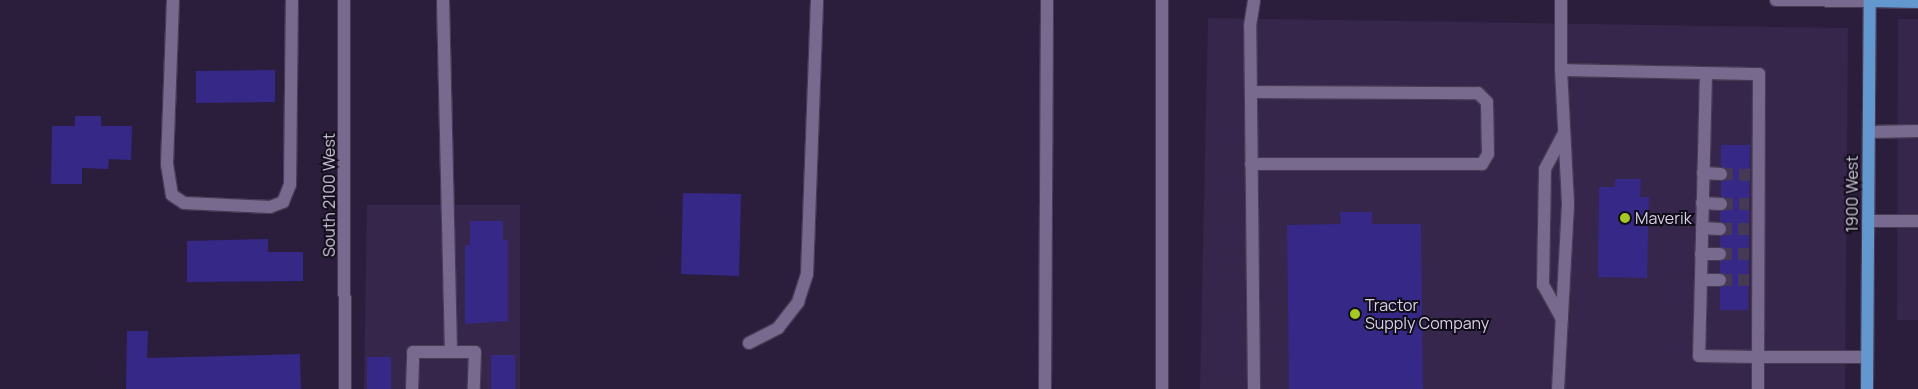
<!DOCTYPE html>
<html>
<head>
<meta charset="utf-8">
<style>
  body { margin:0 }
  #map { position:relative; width:1918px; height:389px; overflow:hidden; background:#2b1e3c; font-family:Manrope,sans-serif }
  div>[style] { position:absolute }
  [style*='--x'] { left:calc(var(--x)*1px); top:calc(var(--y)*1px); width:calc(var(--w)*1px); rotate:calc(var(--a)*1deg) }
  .built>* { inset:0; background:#36264b }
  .building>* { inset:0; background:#352887 }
  .minor-tunnel>* { height:12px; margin-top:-6px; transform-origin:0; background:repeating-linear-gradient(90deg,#453955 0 12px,transparent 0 18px) }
  .roads { filter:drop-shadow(1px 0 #473c55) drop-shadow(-1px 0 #473c55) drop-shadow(0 1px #473c55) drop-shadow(0 -1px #473c55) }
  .minor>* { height:12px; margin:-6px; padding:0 6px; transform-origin:6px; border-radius:6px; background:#786a8e }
  .major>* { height:12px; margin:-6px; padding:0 6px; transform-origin:6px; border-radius:6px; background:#6398ce }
  .dots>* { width:14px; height:14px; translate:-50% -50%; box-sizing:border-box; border:2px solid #110c19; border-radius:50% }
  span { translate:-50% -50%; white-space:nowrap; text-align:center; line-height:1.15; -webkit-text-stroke:4px #110c19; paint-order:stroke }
  .street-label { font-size:16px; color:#d8d1e5 }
  .poi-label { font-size:16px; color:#d8d1e5 }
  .left { translate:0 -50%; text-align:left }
</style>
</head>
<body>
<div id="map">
  <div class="built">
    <i style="clip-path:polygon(1208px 18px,1848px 28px,1845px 389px,1200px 389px)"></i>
    <i style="clip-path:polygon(1898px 19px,1918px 19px,1918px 320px,1897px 320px)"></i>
    <i style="clip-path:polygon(367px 205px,520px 205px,520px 389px,364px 389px)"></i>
  </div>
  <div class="building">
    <i style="clip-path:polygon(275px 70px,275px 102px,196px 103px,196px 71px)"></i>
    <i style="clip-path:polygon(75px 116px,101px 116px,101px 126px,132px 126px,131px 160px,109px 159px,108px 169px,82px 168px,82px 184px,51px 184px,52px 126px,75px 126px)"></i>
    <i style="clip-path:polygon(1721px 145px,1750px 145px,1748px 310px,1720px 310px,1720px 288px,1728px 280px,1720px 272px,1720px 262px,1728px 254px,1720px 246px,1720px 237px,1728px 229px,1720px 221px,1720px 212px,1729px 204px,1721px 196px,1721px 182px,1729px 174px,1721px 166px)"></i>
    <i style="clip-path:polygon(1615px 179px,1641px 179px,1640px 197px,1649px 197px,1647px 278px,1598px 277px,1599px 187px,1615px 187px)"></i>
    <i style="clip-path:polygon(683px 193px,741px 194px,739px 276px,681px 274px)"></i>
    <i style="clip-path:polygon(1340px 212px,1372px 212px,1372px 224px,1421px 224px,1423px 389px,1289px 389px,1287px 225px,1341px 224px)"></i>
    <i style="clip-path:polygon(470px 221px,503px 221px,503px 240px,508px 240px,508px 321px,465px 324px,465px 245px,470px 245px)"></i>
    <i style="clip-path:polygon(268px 239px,268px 252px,303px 252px,303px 281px,187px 282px,187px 241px)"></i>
    <i style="clip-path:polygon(127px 331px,148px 331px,147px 358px,300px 354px,301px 389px,126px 389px)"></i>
    <i style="clip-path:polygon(491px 355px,515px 355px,515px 389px,491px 389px)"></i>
    <i style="clip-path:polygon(367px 357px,391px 357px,391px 389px,367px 389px)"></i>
  </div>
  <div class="minor-tunnel">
    <i style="--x:1721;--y:174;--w:29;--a:2"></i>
    <i style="--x:1721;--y:204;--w:28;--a:0"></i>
    <i style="--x:1720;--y:229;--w:29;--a:0"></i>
    <i style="--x:1720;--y:254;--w:29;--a:0"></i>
    <i style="--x:1720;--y:280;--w:29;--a:0"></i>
  </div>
  <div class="roads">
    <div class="minor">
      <i style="--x:173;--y:0;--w:164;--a:92.1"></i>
      <i style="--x:167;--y:164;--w:31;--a:81"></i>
      <i style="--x:172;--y:195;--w:14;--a:34"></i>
      <i style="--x:184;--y:203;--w:86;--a:2.7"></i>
      <i style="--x:270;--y:207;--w:14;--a:-21"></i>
      <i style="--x:283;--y:202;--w:18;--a:-68"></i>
      <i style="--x:290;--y:185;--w:185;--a:-89.4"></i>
      <i style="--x:344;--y:0;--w:389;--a:89.9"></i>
      <i style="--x:443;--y:0;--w:352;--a:88.7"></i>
      <i style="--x:1561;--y:0;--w:70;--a:90"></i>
      <i style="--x:1561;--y:70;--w:198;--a:1.2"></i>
      <i style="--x:1759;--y:74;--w:283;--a:90.2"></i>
      <i style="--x:1758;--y:357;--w:109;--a:0"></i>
      <i style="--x:1776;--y:0;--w:94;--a:0.6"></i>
      <i style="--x:1706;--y:73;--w:283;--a:91.4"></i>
      <i style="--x:1699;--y:356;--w:59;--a:1"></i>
      <i style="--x:1758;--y:357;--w:32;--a:90"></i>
      <i style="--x:1251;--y:92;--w:227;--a:0.3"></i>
      <i style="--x:1478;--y:93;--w:13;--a:45"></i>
      <i style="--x:1487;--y:102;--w:52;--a:88.9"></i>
      <i style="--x:1488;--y:154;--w:12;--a:121"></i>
      <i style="--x:1482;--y:164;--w:231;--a:180"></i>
      <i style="--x:1869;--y:132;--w:49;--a:-1.2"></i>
      <i style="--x:1703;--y:173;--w:18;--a:3"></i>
      <i style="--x:1702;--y:203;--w:19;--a:3"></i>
      <i style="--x:1868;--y:221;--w:50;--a:0"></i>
      <i style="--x:1702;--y:228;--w:18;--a:3"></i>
      <i style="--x:1701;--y:254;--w:19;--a:0"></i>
      <i style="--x:1701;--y:280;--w:19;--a:0"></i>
      <i style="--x:1562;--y:319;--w:39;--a:-119"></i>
      <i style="--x:1543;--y:285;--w:116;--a:-89"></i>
      <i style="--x:1545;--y:169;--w:41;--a:-62.2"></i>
      <i style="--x:749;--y:343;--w:33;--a:-27"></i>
      <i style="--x:778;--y:328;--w:33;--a:-52"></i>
      <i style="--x:798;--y:302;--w:29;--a:-72"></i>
      <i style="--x:807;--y:274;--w:274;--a:-87.9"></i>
      <i style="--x:412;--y:389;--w:37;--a:-88"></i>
      <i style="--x:413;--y:352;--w:62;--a:0"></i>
      <i style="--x:475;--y:352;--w:37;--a:92"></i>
      <i style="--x:1045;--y:389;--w:389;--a:-89.7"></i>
      <i style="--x:1162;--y:389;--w:389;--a:-90"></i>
      <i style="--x:1254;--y:389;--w:363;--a:-90.6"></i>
      <i style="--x:1250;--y:26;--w:26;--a:-81"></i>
      <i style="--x:1558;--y:389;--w:186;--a:-86.9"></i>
      <i style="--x:1568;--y:203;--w:133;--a:-93"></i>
    </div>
    <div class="major">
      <i style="--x:1870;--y:1;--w:48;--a:1.2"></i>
      <i style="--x:1867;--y:389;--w:389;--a:-89.6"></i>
    </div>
  </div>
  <div class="dots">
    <i style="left:1625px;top:218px;background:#a5c822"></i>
    <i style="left:1355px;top:314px;background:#a5c822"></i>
  </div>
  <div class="street-label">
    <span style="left:1852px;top:194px;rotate:-90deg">1900 West</span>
    <span style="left:329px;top:195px;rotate:-90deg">South 2100 West</span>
  </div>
  <div class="poi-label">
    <span class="left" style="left:1635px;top:218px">Maverik</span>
    <span class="left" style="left:1365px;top:314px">Tractor<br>Supply Company</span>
  </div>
</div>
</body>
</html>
